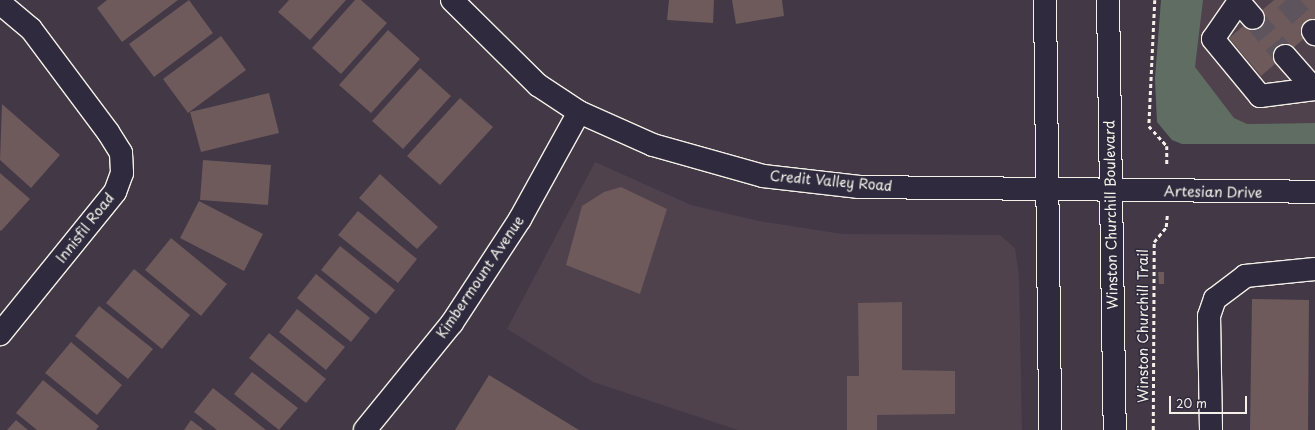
<!DOCTYPE html>
<html>
<head>
<meta charset="utf-8">
<style>
  body { margin:0 }
  #map { position:relative; width:1315px; height:430px; overflow:hidden; background:#423846; font-family:"Playpen Sans",sans-serif }
  div>[style] { position:absolute }
  [style*='--x'] { left:calc(var(--x)*1px); top:calc(var(--y)*1px); width:calc(var(--w)*1px); rotate:calc(var(--a)*1deg) }
  .built>* { inset:0; background:#4f424c }
  .green>* { inset:0; background:#5f6d63 }
  .building>* { inset:0; background:#6e595b }
  .minor-tunnel>* { height:22px; margin-top:-11px; transform-origin:0; background:repeating-linear-gradient(90deg,#5d545e 0 22px,transparent 0 33px) }
  .path>* { height:2.5px; margin-top:-1.25px; transform-origin:0; background:repeating-linear-gradient(90deg,#f4f1e8 0 4px,transparent 0 7px) }
  .roads { filter:drop-shadow(1px 0 #f4f1e8) drop-shadow(-1px 0 #f4f1e8) drop-shadow(0 1px #f4f1e8) drop-shadow(0 -1px #f4f1e8) }
  .minor>* { height:22px; margin:-11px; padding:0 11px; transform-origin:11px; border-radius:11px; background:#2f2a3d }
  .major>* { height:22px; margin:-11px; padding:0 11px; transform-origin:11px; border-radius:11px; background:#2f2a3d }
  span { translate:-50% -50%; white-space:nowrap; text-align:center; line-height:1.15; -webkit-text-stroke:3px #2f2a3d; paint-order:stroke }
  .street-label { font-size:14px; color:#f4f1e8 }
  .scale { position:absolute; left:1169px; top:396px; width:78px; height:18px; box-sizing:border-box; border:2px solid #f4f1e8; border-top:0; padding-left:5px; font-size:12px; line-height:14px; white-space:nowrap; color:#f4f1e8; -webkit-text-stroke:3px #2f2a3d; paint-order:stroke }
</style>
</head>
<body>
<div id="map">
  <div class="built">
    <i style="clip-path:polygon(1161px 0,1315px 0,1315px 144px,1182px 144px,1172px 140px,1157px 122px,1155px 79px)"></i>
    <i style="clip-path:polygon(595px 162px,691px 205px,759px 221px,842px 234px,1000px 235px,1015px 248px,1019px 276px,1022px 430px,738px 430px,593px 382px,507px 329px)"></i>
  </div>
  <div class="green">
    <i style="clip-path:polygon(1161px 0,1203px 0,1195px 67px,1234px 118px,1247px 124px,1315px 123px,1315px 144px,1182px 144px,1172px 140px,1157px 122px,1155px 79px)"></i>
  </div>
  <div class="building">
    <i style="clip-path:polygon(107px 0,178px 0,122px 42px,97px 8px)"></i>
    <i style="clip-path:polygon(189px 0,213px 33px,154px 77px,129px 44px)"></i>
    <i style="clip-path:polygon(289px 0,346px 0,310px 40px,278px 12px)"></i>
    <i style="clip-path:polygon(355px 0,361px 0,387px 23px,341px 74px,312px 48px)"></i>
    <i style="clip-path:polygon(669px 0,714px 0,713px 23px,667px 20px)"></i>
    <i style="clip-path:polygon(732px 0,782px 0,784px 16px,736px 24px)"></i>
    <i style="clip-path:polygon(1274px 0,1315px 0,1315px 29px,1261px 76px,1229px 38px)"></i>
    <i style="clip-path:polygon(388px 30px,420px 59px,371px 113px,339px 85px)"></i>
    <i style="clip-path:polygon(221px 36px,246px 70px,188px 113px,163px 79px)"></i>
    <i style="clip-path:polygon(420px 68px,451px 96px,403px 149px,372px 121px)"></i>
    <i style="clip-path:polygon(269px 93px,279px 133px,201px 152px,190px 112px)"></i>
    <i style="clip-path:polygon(460px 98px,493px 127px,440px 185px,407px 156px)"></i>
    <i style="clip-path:polygon(2px 104px,60px 155px,31px 188px,0 160px)"></i>
    <i style="clip-path:polygon(203px 160px,271px 165px,268px 205px,200px 200px)"></i>
    <i style="clip-path:polygon(0 173px,30px 199px,1px 231px,0 230px)"></i>
    <i style="clip-path:polygon(380px 174px,438px 227px,417px 249px,359px 198px)"></i>
    <i style="clip-path:polygon(621px 187px,667px 209px,640px 294px,566px 265px,582px 206px,604px 192px)"></i>
    <i style="clip-path:polygon(199px 201px,263px 234px,244px 271px,180px 238px)"></i>
    <i style="clip-path:polygon(358px 211px,417px 259px,398px 283px,338px 235px)"></i>
    <i style="clip-path:polygon(171px 238px,227px 284px,201px 316px,145px 270px)"></i>
    <i style="clip-path:polygon(340px 246px,395px 290px,376px 314px,321px 270px)"></i>
    <i style="clip-path:polygon(134px 269px,190px 315px,162px 349px,106px 303px)"></i>
    <i style="clip-path:polygon(1158px 272px,1164px 272px,1164px 284px,1159px 284px)"></i>
    <i style="clip-path:polygon(316px 274px,370px 318px,351px 342px,297px 298px)"></i>
    <i style="clip-path:polygon(1252px 299px,1309px 300px,1308px 430px,1250px 430px)"></i>
    <i style="clip-path:polygon(902px 302px,902px 370px,955px 371px,955px 414px,877px 415px,877px 430px,847px 430px,847px 376px,859px 376px,858px 303px)"></i>
    <i style="clip-path:polygon(99px 306px,153px 349px,128px 379px,75px 336px)"></i>
    <i style="clip-path:polygon(297px 309px,345px 347px,326px 370px,279px 332px)"></i>
    <i style="clip-path:polygon(269px 333px,326px 379px,306px 403px,249px 358px)"></i>
    <i style="clip-path:polygon(71px 342px,122px 385px,97px 415px,45px 373px)"></i>
    <i style="clip-path:polygon(252px 372px,298px 408px,279px 430px,234px 394px)"></i>
    <i style="clip-path:polygon(489px 375px,512px 389px,579px 430px,455px 430px)"></i>
    <i style="clip-path:polygon(43px 380px,99px 426px,96px 430px,37px 430px,16px 413px)"></i>
    <i style="clip-path:polygon(213px 388px,266px 430px,217px 430px,194px 412px)"></i>
    <i style="clip-path:polygon(16px 420px,28px 430px,7px 430px)"></i>
    <i style="clip-path:polygon(191px 420px,204px 430px,184px 430px)"></i>
  </div>
  <div class="minor-tunnel">
    <i style="--x:1286;--y:0;--w:41;--a:48.9"></i>
    <i style="--x:1253;--y:18;--w:50;--a:49.9"></i>
  </div>
  <div class="path">
    <i style="--x:1155;--y:0;--w:126;--a:92.7"></i>
    <i style="--x:1149;--y:126;--w:27;--a:48"></i>
    <i style="--x:1167;--y:146;--w:20;--a:90"></i>
    <i style="--x:1153;--y:430;--w:188;--a:-89.7"></i>
    <i style="--x:1154;--y:242;--w:19;--a:-51"></i>
    <i style="--x:1166;--y:227;--w:12;--a:-85"></i>
  </div>
  <div class="roads">
    <div class="minor">
      <i style="--x:452;--y:0;--w:121;--a:44.7"></i>
      <i style="--x:538;--y:85;--w:49;--a:33.4"></i>
      <i style="--x:579;--y:112;--w:81;--a:24"></i>
      <i style="--x:653;--y:145;--w:114;--a:15.7"></i>
      <i style="--x:763;--y:176;--w:97;--a:6.5"></i>
      <i style="--x:859;--y:187;--w:456;--a:0.6"></i>
      <i style="--x:1240;--y:0;--w:47;--a:124.7"></i>
      <i style="--x:1213;--y:39;--w:74;--a:50.5"></i>
      <i style="--x:1260;--y:96;--w:55;--a:-7.3"></i>
      <i style="--x:1239;--y:2;--w:21;--a:49"></i>
      <i style="--x:0;--y:3;--w:40;--a:40"></i>
      <i style="--x:31;--y:29;--w:129;--a:53.2"></i>
      <i style="--x:108;--y:132;--w:25;--a:58"></i>
      <i style="--x:121;--y:153;--w:20;--a:87"></i>
      <i style="--x:122;--y:173;--w:20;--a:110"></i>
      <i style="--x:115;--y:192;--w:183;--a:129"></i>
      <i style="--x:1313;--y:31;--w:4;--a:56"></i>
      <i style="--x:1285;--y:56;--w:44;--a:48.7"></i>
      <i style="--x:365;--y:430;--w:138;--a:-50.9"></i>
      <i style="--x:452;--y:323;--w:124;--a:-56.8"></i>
      <i style="--x:520;--y:219;--w:122;--a:-61.1"></i>
      <i style="--x:1211;--y:430;--w:114;--a:-91"></i>
      <i style="--x:1209;--y:316;--w:18;--a:-71"></i>
      <i style="--x:1215;--y:299;--w:38;--a:-37"></i>
      <i style="--x:1245;--y:276;--w:70;--a:-5.7"></i>
    </div>
    <div class="major">
      <i style="--x:1045;--y:0;--w:430;--a:89.3"></i>
      <i style="--x:1108;--y:0;--w:430;--a:89.1"></i>
    </div>
  </div>
  <div class="street-label">
    <span style="left:831px;top:181px;rotate:5deg">Credit Valley Road</span>
    <span style="left:1213px;top:192px;rotate:1deg">Artesian Drive</span>
    <span style="left:1111px;top:215px;rotate:-91deg">Winston Churchill Boulevard</span>
    <span style="left:85px;top:228px;rotate:-52deg">Innisfil Road</span>
    <span style="left:480px;top:277px;rotate:-56deg">Kimbermount Avenue</span>
    <span style="left:1143px;top:326px;rotate:-90deg">Winston Churchill Trail</span>
  </div>
  <div class="scale">20 m</div>
</div>
</body>
</html>
